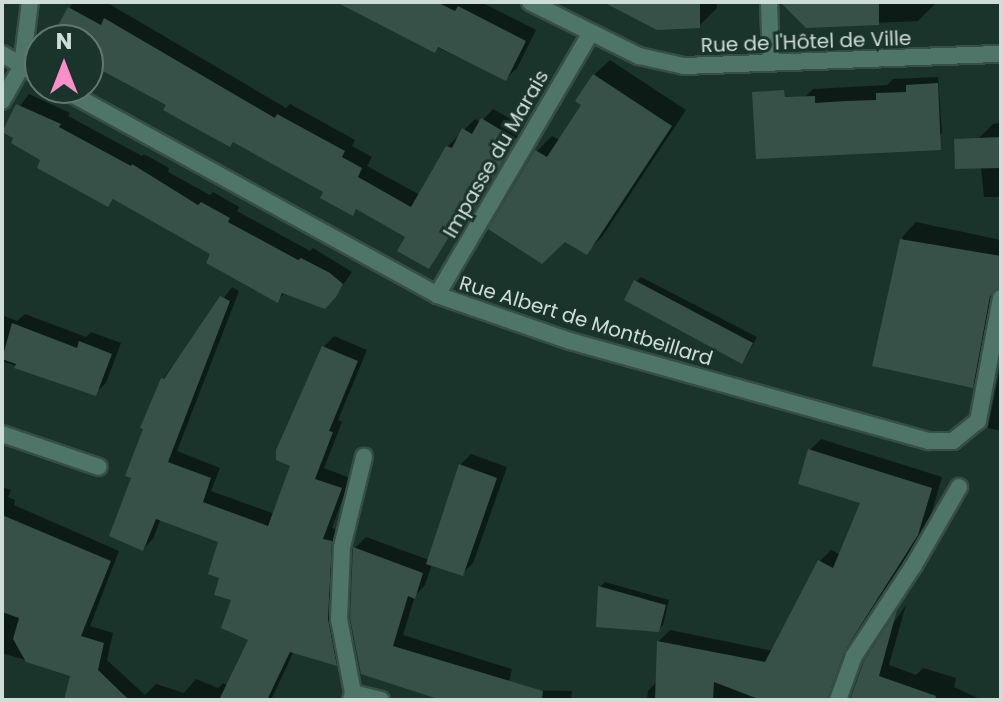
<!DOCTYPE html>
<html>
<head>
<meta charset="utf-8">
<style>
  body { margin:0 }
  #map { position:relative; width:1003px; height:702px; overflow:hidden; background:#1a332b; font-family:Poppins,sans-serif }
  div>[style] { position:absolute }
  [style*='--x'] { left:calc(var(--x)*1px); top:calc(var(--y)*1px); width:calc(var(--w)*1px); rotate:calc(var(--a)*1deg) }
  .shadow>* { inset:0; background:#0007 }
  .building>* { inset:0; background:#375148 }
  .roads { filter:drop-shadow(2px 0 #374e47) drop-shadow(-2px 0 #374e47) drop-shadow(0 2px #374e47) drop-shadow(0 -2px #374e47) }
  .street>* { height:16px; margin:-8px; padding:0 8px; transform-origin:8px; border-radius:8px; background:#4f7569 }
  span { translate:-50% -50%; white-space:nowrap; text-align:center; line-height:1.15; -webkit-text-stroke:6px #1a332b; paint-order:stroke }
  .street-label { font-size:20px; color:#ceddd7 }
  .frame { position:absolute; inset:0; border:4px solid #ceddd7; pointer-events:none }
  .north { position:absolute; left:24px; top:24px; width:80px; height:80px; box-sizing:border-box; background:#1a332b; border:2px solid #627770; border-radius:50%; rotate:0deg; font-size:22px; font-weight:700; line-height:32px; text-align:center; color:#ceddd7 }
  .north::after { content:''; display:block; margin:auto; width:28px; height:36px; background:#f98fc9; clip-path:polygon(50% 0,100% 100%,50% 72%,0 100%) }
</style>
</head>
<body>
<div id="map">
  <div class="shadow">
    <i style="clip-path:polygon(73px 2px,106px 2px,286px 108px,290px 104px,355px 140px,352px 146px,372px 157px,367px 166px,420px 195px,447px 147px,475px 119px,481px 122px,493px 109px,525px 127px,480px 204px,470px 215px,466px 212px,429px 266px,407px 236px,358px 208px,352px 213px,326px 191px,88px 61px,88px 40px,52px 40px)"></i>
    <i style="clip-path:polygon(338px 2px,481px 2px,536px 30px,517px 68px,506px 79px)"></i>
    <i style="clip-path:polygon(623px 2px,717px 2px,717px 8px,699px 26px)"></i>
    <i style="clip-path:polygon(793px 2px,937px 2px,918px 21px,807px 26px)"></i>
    <i style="clip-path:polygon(610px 60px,686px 110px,602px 237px,587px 252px,565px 239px,491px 228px,537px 151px,552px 136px,560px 140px,584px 105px,594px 75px)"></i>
    <i style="clip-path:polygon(938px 77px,942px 133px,926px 149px,798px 104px,813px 89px,887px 85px,893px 79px)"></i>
    <i style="clip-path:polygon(29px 94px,70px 113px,68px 116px,142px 156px,144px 154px,169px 168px,168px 172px,210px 195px,213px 192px,239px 207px,237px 211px,310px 251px,313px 248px,352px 272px,335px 296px,286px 292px,278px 300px,213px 253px,115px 198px,108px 205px,2px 130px)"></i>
    <i style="clip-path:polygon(1001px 123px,1001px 197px,984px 197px,978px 139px,993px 124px)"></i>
    <i style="clip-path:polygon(916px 222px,1001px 240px,1001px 290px,986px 373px,972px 386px,874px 365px,903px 236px)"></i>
    <i style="clip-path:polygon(641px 277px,757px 337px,747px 356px,742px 361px,636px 282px)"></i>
    <i style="clip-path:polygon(232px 287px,239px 291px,177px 451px,220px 468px,211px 491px,275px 514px,293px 465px,324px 347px,334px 336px,367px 350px,338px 420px,342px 422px,324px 468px,350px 478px,332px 528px,342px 531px,346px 654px,336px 664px,294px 651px,271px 700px,77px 700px,72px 674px,2px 653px,2px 487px,11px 490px,8px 497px,15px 500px,14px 505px,119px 551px,90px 626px,113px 633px,107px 660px,145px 695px,156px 684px,184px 693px,196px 679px,218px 688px,223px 683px,228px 686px,250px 639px,222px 576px,220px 541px,161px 518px,153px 539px,143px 549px,134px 477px,163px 379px)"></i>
    <i style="clip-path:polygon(25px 314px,86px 337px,91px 332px,121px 343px,106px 383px,95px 393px,2px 361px,2px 315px,17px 321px)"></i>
    <i style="clip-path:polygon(1001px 363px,1001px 431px,988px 428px)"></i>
    <i style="clip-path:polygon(821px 439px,942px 477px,929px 522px,854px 639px,838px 684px,840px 695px,850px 700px,647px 700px,648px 691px,658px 680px,659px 641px,670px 630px,773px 651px,820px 561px,831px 550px,841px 555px,863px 502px,810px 450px)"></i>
    <i style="clip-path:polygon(471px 454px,507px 467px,473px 563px,463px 573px,432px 564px,425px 585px,415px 596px,403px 635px,512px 669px,507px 690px,572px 691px,571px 700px,447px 700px,352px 618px,355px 548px,366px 537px,429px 560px,460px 465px)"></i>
    <i style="clip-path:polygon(605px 582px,669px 600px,663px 625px,658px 630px,600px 587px)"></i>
    <i style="clip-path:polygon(906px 605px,889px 665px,916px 675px,923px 668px,956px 678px,954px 687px,982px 700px,851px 700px,866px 662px)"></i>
  </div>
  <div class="building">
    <i style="clip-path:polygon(336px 2px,437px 2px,455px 11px,458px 6px,526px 41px,506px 81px,438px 47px,435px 53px)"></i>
    <i style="clip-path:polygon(603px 2px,700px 2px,700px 28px,657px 30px)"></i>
    <i style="clip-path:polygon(780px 2px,879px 2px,879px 25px,806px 28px)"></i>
    <i style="clip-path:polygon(68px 7px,101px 25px,104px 18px,275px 118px,277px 114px,345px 151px,342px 157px,362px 168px,358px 177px,411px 207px,446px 146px,452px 148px,462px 128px,472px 134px,481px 118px,516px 139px,470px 217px,464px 213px,429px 269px,397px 251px,405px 237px,356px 209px,353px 216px,320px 198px,323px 192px,233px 142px,230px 147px,197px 129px,163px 110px,166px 105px,88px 63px,88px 40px,50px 40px)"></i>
    <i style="clip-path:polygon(593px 74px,672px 126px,587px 255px,565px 242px,542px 264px,488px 229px,535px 150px,547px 157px,581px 105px,575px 101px)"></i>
    <i style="clip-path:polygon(938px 83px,941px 150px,756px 159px,752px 92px,784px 90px,785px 97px,815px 96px,815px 103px,846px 101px,876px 100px,876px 93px,906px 92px,906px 85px)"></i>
    <i style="clip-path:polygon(16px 104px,61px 124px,59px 127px,131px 166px,132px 164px,198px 205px,201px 202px,230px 218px,228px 222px,298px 260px,301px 258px,330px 273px,343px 284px,336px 297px,325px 309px,282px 293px,278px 303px,206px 263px,210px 254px,113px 199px,108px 207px,37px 168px,40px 160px,11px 143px,13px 138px,2px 132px)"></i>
    <i style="clip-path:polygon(1001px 137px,1001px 168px,955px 169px,954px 139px)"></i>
    <i style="clip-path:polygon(900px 239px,1001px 256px,1001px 287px,990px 296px,973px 388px,872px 366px)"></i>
    <i style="clip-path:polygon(634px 280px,753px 343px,742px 364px,624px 300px)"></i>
    <i style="clip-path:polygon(220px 296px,230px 301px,168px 462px,211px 478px,203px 502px,268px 526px,290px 466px,276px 460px,276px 450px,322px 346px,358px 361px,329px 431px,333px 432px,315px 479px,342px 488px,323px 539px,332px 541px,328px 619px,337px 666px,290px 652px,267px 700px,219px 700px,248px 640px,221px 628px,231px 600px,214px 595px,219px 578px,208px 574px,218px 542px,156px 519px,143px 551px,109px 536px,131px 478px,125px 476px,143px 429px,140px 428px,161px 378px,164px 379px)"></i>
    <i style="clip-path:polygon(12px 323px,77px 348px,79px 341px,112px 354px,96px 396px,14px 368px,16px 364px,2px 359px)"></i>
    <i style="clip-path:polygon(808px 449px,932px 488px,918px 535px,845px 650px,827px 700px,761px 700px,714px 682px,713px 700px,655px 700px,657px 641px,765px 662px,818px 560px,833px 568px,860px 503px,798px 484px)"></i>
    <i style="clip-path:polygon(459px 464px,497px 478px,463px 576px,426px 564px)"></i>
    <i style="clip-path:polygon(2px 515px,111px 561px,81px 636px,104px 643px,98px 670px,129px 700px,64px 700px,70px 676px,26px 662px,13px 639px,19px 618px,2px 612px)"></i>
    <i style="clip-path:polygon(353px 547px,423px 573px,415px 599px,408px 596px,393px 646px,543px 691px,542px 700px,441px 700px,361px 674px,350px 618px)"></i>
    <i style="clip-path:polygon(598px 586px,666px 605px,659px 632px,596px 627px)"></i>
    <i style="clip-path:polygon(897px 610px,879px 676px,936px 696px,935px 700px,850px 700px,864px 661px)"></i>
  </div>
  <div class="roads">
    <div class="street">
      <i style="--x:530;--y:2;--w:122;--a:26.4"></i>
      <i style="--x:639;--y:56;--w:46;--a:12.5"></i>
      <i style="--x:684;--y:66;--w:317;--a:-2.2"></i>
      <i style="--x:769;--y:2;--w:60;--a:88.1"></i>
      <i style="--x:2;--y:54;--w:44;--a:30.1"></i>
      <i style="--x:61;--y:88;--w:429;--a:28.8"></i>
      <i style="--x:437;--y:295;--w:141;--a:19.1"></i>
      <i style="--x:570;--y:341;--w:373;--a:15.6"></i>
      <i style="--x:929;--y:441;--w:24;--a:0"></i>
      <i style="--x:953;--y:441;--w:32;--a:-39"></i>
      <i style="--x:978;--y:421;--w:125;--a:-79.4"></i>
      <i style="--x:2;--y:101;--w:40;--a:-60.3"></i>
      <i style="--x:22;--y:66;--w:64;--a:-82.9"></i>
      <i style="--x:437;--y:295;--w:304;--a:-59.6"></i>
      <i style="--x:2;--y:434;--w:102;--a:18.8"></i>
      <i style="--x:353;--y:693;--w:29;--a:14"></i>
      <i style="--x:351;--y:700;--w:7;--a:-74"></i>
      <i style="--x:353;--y:693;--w:75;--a:-100.7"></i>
      <i style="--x:339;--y:619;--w:72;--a:-87.6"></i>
      <i style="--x:342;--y:547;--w:93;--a:-76.3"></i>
      <i style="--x:838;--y:700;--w:47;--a:-70"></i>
      <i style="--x:854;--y:656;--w:109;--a:-56.6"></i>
      <i style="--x:914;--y:565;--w:90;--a:-60"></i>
    </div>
  </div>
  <div class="street-label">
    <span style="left:806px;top:42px;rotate:-2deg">Rue de l'Hôtel de Ville</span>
    <span style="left:496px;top:154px;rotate:-60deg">Impasse du Marais</span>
    <span style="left:586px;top:321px;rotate:17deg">Rue Albert de Montbeillard</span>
  </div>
  <div class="frame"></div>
  <div class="north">N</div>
</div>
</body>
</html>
